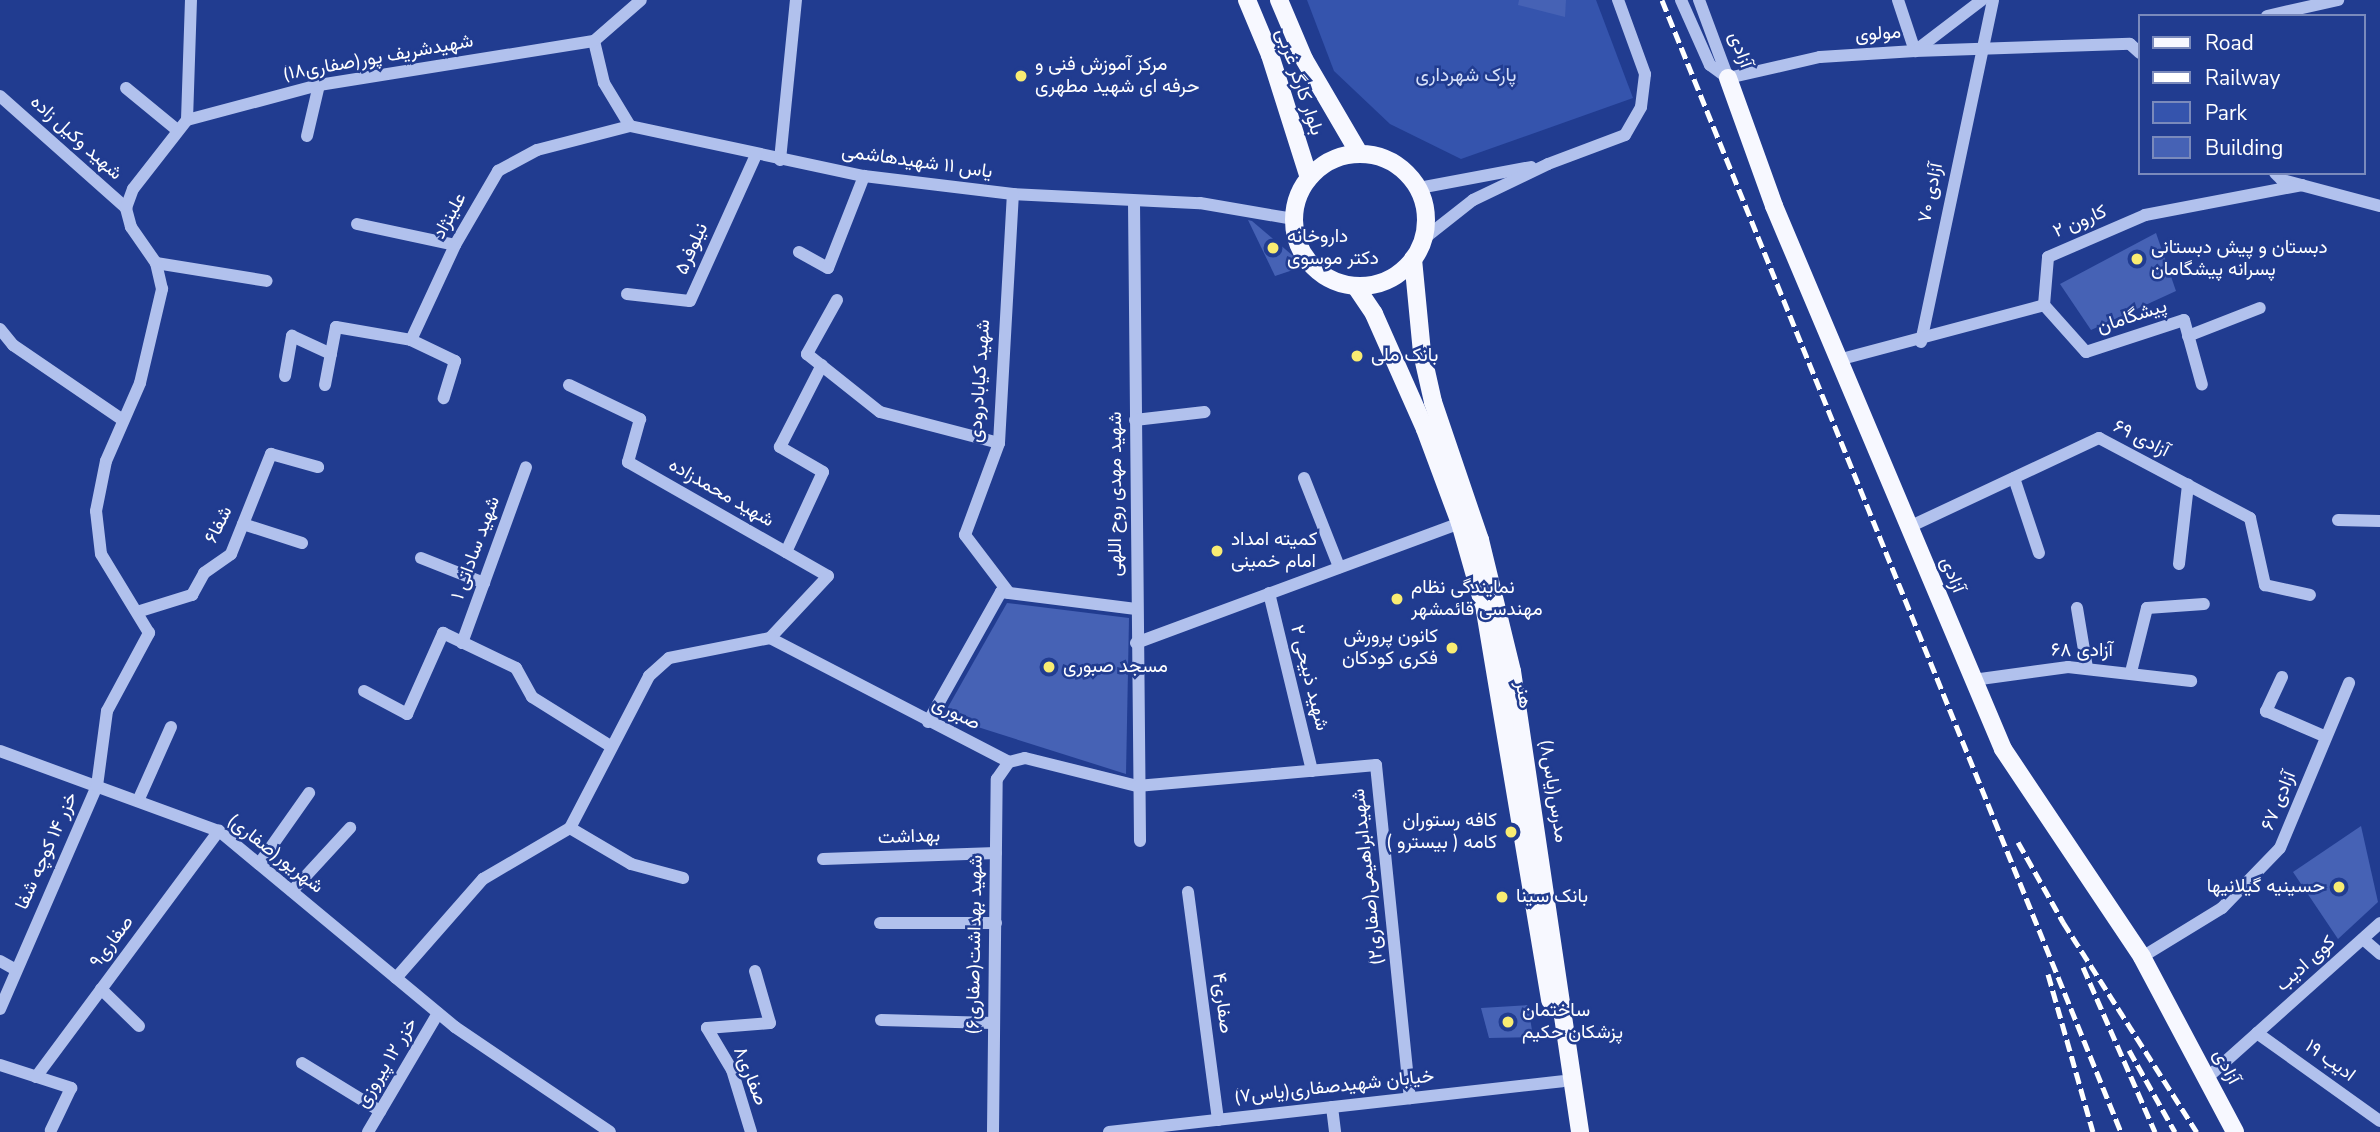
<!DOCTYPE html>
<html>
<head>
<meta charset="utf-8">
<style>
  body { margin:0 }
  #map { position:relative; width:2380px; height:1132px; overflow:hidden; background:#213c90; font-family:"Nunito Sans",Vazirmatn,sans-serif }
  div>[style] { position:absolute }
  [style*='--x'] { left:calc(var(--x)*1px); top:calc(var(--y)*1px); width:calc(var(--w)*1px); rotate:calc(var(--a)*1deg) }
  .green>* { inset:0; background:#3554ad }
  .building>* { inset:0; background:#4662b5 }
  .minor>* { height:12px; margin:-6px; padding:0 6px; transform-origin:6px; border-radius:6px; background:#b1c1ed }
  .major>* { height:18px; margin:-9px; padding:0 9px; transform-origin:9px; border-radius:9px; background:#f7f8ff }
  .major>.ring { margin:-9px; padding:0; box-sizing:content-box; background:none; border:18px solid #f7f8ff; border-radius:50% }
  .rail>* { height:5px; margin-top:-2.5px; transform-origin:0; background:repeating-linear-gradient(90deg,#fff 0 12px,transparent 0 17px) }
  .dots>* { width:19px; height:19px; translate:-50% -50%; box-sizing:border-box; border:4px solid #213c90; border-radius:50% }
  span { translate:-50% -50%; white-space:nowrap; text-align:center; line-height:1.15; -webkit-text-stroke:5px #213c90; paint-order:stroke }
  .street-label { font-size:19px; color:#fff }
  .poi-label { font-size:19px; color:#fff }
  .left { translate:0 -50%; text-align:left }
  .right { translate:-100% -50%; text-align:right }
  .park-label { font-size:19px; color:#d6e0f9 }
  .legend { position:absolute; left:2138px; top:14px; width:228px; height:161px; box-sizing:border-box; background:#213c90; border:2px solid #7a8abc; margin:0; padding:9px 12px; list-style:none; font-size:21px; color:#fff }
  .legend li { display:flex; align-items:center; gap:14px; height:35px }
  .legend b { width:35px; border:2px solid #7a8abc }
</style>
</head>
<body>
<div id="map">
  <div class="green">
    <i style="clip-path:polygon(1307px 0,1596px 0,1633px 98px,1461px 159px,1390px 124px,1334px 71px)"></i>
  </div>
  <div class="building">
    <i style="clip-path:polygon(1519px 0,1566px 0,1565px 17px,1518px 5px)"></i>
    <i style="clip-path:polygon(1248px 220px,1252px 221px,1305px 266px,1275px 276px)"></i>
    <i style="clip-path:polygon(2156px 233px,2176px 291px,2091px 330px,2060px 284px)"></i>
    <i style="clip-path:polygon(1007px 603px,1129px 618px,1126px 774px,943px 716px)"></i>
    <i style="clip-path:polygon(2361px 826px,2378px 902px,2338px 939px,2293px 872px)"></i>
    <i style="clip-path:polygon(1528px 1005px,1533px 1037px,1489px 1038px,1481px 1008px)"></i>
  </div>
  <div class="minor">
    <i style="--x:1681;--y:0;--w:71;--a:66"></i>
    <i style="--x:1710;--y:65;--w:22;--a:36"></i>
    <i style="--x:1699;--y:0;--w:83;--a:69.6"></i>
    <i style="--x:1898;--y:0;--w:54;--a:71.6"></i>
    <i style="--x:1915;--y:51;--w:84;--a:-37.3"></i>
    <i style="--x:2267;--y:16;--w:73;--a:-12.7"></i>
    <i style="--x:594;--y:41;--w:43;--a:76.6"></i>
    <i style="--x:604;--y:83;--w:50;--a:58.8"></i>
    <i style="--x:630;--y:126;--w:239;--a:12.1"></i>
    <i style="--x:864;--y:176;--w:150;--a:6.9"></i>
    <i style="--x:1013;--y:194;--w:187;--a:2.8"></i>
    <i style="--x:1200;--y:203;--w:95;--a:9.7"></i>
    <i style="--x:594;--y:41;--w:62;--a:-41.1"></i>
    <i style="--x:1728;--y:78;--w:94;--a:-12.9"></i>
    <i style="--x:1820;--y:57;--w:95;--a:-3.6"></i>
    <i style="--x:1915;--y:51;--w:215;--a:-1.9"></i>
    <i style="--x:2130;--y:44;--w:13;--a:42"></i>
    <i style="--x:126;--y:88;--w:65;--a:39.4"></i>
    <i style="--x:0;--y:96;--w:169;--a:41.6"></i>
    <i style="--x:187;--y:120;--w:120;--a:-88.1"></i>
    <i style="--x:307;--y:136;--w:52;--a:-76.8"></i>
    <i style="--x:780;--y:160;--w:161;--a:-84.3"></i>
    <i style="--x:2275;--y:173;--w:10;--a:45"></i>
    <i style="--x:2282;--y:180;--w:101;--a:14.9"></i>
    <i style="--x:1419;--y:188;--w:114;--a:-10.6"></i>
    <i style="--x:1134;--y:202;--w:639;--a:89.46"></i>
    <i style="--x:357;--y:224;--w:100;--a:12.1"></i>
    <i style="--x:1426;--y:237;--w:60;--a:-38.2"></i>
    <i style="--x:1473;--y:200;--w:83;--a:-25.6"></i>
    <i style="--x:1548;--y:164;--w:82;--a:-20.6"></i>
    <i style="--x:1625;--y:135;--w:32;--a:-60"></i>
    <i style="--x:1641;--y:107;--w:33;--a:-83"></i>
    <i style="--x:1645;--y:74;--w:79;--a:-110"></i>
    <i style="--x:799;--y:252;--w:33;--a:29"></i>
    <i style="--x:828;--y:268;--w:99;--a:-68.6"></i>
    <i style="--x:156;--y:263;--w:112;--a:9.2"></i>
    <i style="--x:627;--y:294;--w:63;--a:6.3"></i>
    <i style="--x:690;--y:301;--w:160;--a:-65.7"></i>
    <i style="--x:837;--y:300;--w:62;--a:119.1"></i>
    <i style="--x:807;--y:354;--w:93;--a:38.5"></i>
    <i style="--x:880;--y:412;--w:123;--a:14.6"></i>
    <i style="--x:2044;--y:305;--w:63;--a:48.2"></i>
    <i style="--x:2086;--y:352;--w:103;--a:-18.1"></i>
    <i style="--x:2184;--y:320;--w:67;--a:74.5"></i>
    <i style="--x:0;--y:329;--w:21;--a:51"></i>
    <i style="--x:13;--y:345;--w:133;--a:34.3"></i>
    <i style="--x:2188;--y:336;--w:77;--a:-21.3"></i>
    <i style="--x:411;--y:340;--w:49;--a:25.5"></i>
    <i style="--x:455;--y:361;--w:39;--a:107"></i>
    <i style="--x:1921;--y:342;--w:349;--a:-78.1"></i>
    <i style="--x:1838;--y:360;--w:213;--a:-14.9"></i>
    <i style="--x:2044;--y:305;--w:48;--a:-85.2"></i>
    <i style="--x:2048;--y:257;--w:106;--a:-23.4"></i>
    <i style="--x:2145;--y:215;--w:160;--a:-10.8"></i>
    <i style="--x:285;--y:376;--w:41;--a:-80.1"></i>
    <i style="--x:292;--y:336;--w:43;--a:24.8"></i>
    <i style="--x:325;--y:385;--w:59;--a:-79.3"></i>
    <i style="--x:336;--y:327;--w:76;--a:9.8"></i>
    <i style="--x:411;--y:340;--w:105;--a:-65.1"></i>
    <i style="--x:455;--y:245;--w:86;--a:-59.8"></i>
    <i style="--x:498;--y:171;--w:44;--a:-28.3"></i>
    <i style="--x:537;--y:150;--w:96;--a:-14.5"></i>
    <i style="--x:569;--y:385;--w:79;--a:25.6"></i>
    <i style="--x:640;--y:419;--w:45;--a:105.6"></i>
    <i style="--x:628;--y:462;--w:230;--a:29.7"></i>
    <i style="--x:828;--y:576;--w:85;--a:133.1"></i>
    <i style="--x:1135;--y:420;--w:70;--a:-6.5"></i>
    <i style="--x:1304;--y:478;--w:96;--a:68.5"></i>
    <i style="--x:2014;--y:478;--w:79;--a:71.6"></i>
    <i style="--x:2338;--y:520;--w:42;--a:1.4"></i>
    <i style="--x:243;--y:524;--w:62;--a:17.9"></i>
    <i style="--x:1909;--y:527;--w:210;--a:-25.1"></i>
    <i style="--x:2099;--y:438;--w:171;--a:27.9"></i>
    <i style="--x:2250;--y:518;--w:69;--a:77.4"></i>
    <i style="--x:2265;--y:585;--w:46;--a:12.5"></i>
    <i style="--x:786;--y:552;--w:88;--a:-65.2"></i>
    <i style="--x:823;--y:472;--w:50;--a:-149.8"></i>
    <i style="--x:780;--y:447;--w:92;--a:-62.9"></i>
    <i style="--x:421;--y:558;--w:68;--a:21.6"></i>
    <i style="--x:2179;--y:564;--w:80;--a:-83.5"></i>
    <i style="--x:1009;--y:593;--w:73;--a:-127.2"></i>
    <i style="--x:965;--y:535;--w:98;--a:-69.7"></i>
    <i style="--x:999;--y:443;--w:249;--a:-86.8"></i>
    <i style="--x:1269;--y:593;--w:183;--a:76.4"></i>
    <i style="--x:2077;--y:608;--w:61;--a:80.5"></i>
    <i style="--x:137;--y:612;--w:58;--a:-17.2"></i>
    <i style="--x:192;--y:595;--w:25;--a:-61"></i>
    <i style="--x:204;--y:573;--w:33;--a:-35"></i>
    <i style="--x:231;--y:554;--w:108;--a:-68.2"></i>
    <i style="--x:271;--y:454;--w:49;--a:15.5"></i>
    <i style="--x:770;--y:638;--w:269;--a:27.4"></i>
    <i style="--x:1009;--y:762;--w:16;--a:-14"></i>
    <i style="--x:1025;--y:758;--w:115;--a:14"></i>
    <i style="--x:1137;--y:786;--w:240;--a:-5"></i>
    <i style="--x:1376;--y:765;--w:335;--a:84.2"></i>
    <i style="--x:462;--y:643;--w:187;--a:-70"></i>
    <i style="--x:1136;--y:643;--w:346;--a:-20.3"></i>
    <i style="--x:2131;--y:672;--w:66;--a:-76"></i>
    <i style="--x:2147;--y:608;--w:57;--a:-4"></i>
    <i style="--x:2282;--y:677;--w:38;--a:115"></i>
    <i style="--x:2266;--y:711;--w:65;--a:23.4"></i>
    <i style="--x:1973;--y:680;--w:96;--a:-7.8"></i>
    <i style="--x:2068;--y:667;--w:124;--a:6.5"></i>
    <i style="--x:364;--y:691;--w:49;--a:28.1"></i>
    <i style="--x:407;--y:714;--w:89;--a:-66"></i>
    <i style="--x:443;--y:633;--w:81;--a:25.6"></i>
    <i style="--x:516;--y:668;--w:33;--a:61"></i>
    <i style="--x:532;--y:697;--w:94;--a:32"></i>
    <i style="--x:928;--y:722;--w:149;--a:-60.7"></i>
    <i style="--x:1001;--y:592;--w:136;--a:7.2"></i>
    <i style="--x:0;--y:751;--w:233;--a:20.1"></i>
    <i style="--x:219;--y:831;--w:307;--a:39.7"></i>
    <i style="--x:455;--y:1027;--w:187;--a:34.1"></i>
    <i style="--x:138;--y:801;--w:81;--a:-66"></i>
    <i style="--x:570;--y:828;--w:71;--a:30.5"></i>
    <i style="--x:631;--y:864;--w:54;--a:15.1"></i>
    <i style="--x:823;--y:859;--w:173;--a:-2"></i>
    <i style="--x:259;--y:864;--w:87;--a:-54.8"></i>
    <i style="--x:292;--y:891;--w:86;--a:-47.4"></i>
    <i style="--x:1188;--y:892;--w:230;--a:82.5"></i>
    <i style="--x:880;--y:923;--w:116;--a:0"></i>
    <i style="--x:2363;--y:939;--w:23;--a:41"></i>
    <i style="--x:2142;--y:957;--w:94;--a:-31.5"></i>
    <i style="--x:2222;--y:908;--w:83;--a:-46"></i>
    <i style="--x:2280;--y:848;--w:179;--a:-67.3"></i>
    <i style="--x:0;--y:961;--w:18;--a:29"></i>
    <i style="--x:396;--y:978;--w:132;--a:-48.7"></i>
    <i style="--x:483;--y:879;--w:101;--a:-30.4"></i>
    <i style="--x:570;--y:828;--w:171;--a:-62.5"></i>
    <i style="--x:649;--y:676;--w:27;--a:-42"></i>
    <i style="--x:669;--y:658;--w:103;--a:-11.2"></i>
    <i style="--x:101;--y:989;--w:53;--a:44.2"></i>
    <i style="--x:0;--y:1009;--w:243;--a:-66.5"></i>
    <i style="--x:97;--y:786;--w:76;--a:-82.4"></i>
    <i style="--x:107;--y:711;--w:89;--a:-61.7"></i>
    <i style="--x:149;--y:633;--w:92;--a:-121.3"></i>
    <i style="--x:101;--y:554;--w:43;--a:-96.6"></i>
    <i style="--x:96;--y:511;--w:51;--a:-78.7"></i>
    <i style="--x:106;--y:461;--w:85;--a:-66.4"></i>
    <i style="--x:140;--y:383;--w:97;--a:-76.8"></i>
    <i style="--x:162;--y:289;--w:27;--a:-103"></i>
    <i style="--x:156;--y:263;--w:44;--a:-124.8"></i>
    <i style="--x:131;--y:227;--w:20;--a:-105"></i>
    <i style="--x:126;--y:208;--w:20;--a:-70"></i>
    <i style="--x:133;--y:189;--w:88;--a:-52"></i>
    <i style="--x:187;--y:120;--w:137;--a:-14.9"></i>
    <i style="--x:319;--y:85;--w:278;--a:-9.1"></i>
    <i style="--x:881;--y:1020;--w:112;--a:1.5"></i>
    <i style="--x:2257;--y:1033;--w:151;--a:35.6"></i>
    <i style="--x:302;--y:1063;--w:92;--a:31.6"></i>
    <i style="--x:0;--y:1065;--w:75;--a:17.9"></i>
    <i style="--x:71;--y:1088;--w:47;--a:115.5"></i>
    <i style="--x:36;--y:1077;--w:307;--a:-53.4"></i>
    <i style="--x:2208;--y:1077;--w:231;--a:-41.8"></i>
    <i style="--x:1332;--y:1107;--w:25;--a:83"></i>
    <i style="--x:368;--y:1132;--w:138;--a:-59.5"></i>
    <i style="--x:751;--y:1132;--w:65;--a:-107"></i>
    <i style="--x:732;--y:1070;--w:49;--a:-120.8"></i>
    <i style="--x:707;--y:1028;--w:63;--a:-4.5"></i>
    <i style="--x:770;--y:1023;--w:54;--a:-106.1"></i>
    <i style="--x:993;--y:1132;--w:353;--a:-89.4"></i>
    <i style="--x:997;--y:779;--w:21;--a:-55"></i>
    <i style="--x:1109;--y:1132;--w:456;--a:-6.4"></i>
  </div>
  <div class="major">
    <i style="--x:1247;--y:0;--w:60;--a:67.3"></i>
    <i style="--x:1270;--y:55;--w:129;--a:72.4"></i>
    <i style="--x:1279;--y:0;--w:64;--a:67"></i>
    <i style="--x:1304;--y:59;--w:109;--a:59.7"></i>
    <i style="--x:1728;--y:78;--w:136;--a:70.2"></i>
    <i style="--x:1774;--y:206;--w:589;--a:67.13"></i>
    <i style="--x:2003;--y:749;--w:250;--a:56.2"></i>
    <i style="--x:2142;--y:957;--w:198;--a:62"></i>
    <i class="ring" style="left:1294px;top:154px;width:114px;height:114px"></i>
    <i style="--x:1413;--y:259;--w:94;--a:84.5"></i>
    <i style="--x:1422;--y:353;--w:50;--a:77.3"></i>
    <i style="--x:1433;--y:402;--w:146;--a:71.2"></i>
    <i style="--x:1480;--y:540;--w:135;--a:76.3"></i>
    <i style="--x:1512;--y:671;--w:466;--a:81.6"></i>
    <i style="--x:1356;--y:287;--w:32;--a:56"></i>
    <i style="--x:1374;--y:314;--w:126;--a:66.1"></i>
    <i style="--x:1425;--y:429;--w:100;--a:69.6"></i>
    <i style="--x:1460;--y:523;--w:91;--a:74.1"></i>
    <i style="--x:1485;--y:611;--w:395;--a:80.5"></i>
  </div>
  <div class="rail">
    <i style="--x:1662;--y:0;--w:1222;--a:67.93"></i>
    <i style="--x:2018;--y:842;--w:92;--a:60.6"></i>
    <i style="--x:2063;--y:922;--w:249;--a:57.5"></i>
    <i style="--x:2083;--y:967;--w:180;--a:66.4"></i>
    <i style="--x:2048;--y:974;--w:164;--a:74.1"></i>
    <i style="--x:2129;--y:1050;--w:94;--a:60.7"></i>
  </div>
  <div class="dots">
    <i style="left:1021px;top:76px;background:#f9ec72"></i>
    <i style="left:1273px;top:248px;background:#f9ec72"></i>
    <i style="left:2137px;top:259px;background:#f9ec72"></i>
    <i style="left:1357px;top:356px;background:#f9ec72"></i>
    <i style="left:1217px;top:551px;background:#f9ec72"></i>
    <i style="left:1397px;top:599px;background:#f9ec72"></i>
    <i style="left:1452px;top:648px;background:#f9ec72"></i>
    <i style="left:1049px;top:667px;background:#f9ec72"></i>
    <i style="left:1511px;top:832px;background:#f9ec72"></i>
    <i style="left:2339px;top:887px;background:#f9ec72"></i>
    <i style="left:1502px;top:897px;background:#f9ec72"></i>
    <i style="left:1508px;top:1022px;background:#f9ec72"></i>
  </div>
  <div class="street-label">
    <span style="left:1878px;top:34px;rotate:-4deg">مولوی</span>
    <span style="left:1740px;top:50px;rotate:70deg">آزادی</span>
    <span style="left:378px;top:58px;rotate:-10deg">شهیدشریف پور(صفاری۱۸)</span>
    <span style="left:1299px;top:82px;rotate:71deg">بلوار کارگر غربی</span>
    <span style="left:76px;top:138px;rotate:42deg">شهید وکیل زاده</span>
    <span style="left:917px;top:162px;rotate:8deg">یاس ۱۱ شهیدهاشمی</span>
    <span style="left:1931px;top:193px;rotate:-78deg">آزادی ۷۰</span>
    <span style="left:450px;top:216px;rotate:-61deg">علینژاد</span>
    <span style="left:2080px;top:222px;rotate:-23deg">کارون ۲</span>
    <span style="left:692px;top:249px;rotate:-66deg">نیلوفر۵</span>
    <span style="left:2132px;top:317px;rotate:-18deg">پیشگامان</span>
    <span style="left:980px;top:381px;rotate:-86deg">شهید کیابادرودی</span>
    <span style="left:2141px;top:439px;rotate:27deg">آزادی ۶۹</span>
    <span style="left:721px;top:493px;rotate:30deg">شهید محمدزاده</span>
    <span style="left:1116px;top:494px;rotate:-90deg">شهید مهدی روح اللهی</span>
    <span style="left:219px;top:525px;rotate:-64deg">شفا۶</span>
    <span style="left:476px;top:548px;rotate:-70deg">شهید ساداتی ۱</span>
    <span style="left:1952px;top:575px;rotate:68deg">آزادی</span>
    <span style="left:2082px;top:651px">آزادی ۶۸</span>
    <span style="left:1309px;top:678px;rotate:76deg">شهید ذبیحی ۲</span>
    <span style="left:1523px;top:695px;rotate:81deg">هنر</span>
    <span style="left:956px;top:714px;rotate:27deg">صبوری</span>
    <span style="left:1553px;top:791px;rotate:81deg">مدرس(یاس۸)</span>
    <span style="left:2279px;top:801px;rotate:-68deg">آزادی ۶۷</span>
    <span style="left:909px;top:837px;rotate:-2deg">بهداشت</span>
    <span style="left:47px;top:851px;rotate:-66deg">خزر ۱۴ کوچه شفا</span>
    <span style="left:275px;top:854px;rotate:38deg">شهریور(صفاری)</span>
    <span style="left:1368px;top:877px;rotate:-96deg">شهیدابراهیمی(صفاری۲)</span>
    <span style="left:112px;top:942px;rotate:-53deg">صفاری۹</span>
    <span style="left:975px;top:945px;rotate:-89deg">شهید بهداشت(صفاری۶)</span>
    <span style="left:2306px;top:964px;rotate:-42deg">کوی ادیب</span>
    <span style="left:1222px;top:1003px;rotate:83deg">صفاری۴</span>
    <span style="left:2330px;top:1061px;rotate:36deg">ادیب ۱۹</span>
    <span style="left:387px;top:1063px;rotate:-59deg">خزر ۱۲ پیروزی</span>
    <span style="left:2226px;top:1067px;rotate:62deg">آزادی</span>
    <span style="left:750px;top:1076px;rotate:68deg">صفاری۸</span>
    <span style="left:1334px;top:1087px;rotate:-6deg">خیابان شهیدصفاری(یاس۷)</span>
  </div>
  <div class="poi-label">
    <span class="left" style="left:1035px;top:76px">مرکز آموزش فنی و<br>حرفه ای شهید مطهری</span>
    <span class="left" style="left:1287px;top:248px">داروخانه<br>دکتر موسوی</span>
    <span class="left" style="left:2151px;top:259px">دبستان و پیش دبستانی<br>پسرانه پیشگامان</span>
    <span class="left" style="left:1371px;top:356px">بانک ملی</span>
    <span class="left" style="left:1231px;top:551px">کمیته امداد<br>امام خمینی</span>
    <span class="left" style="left:1411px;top:599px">نمایندگی نظام<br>مهندسی قائمشهر</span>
    <span class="right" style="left:1438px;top:648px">کانون پرورش<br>فکری کودکان</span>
    <span class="left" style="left:1063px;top:667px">مسجد صبوری</span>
    <span class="right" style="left:1497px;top:832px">کافه رستوران<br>کامه ( بیسترو )</span>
    <span class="right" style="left:2325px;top:887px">حسینیه گیلانیها</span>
    <span class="left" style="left:1516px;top:897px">بانک سینا</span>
    <span class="left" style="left:1522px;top:1022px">ساختمان<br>پزشکان حکیم</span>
  </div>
  <div class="park-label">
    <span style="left:1466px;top:76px">پارک شهرداری</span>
  </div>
  <ul class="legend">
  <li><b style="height:9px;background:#f7f8ff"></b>Road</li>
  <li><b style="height:9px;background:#fff"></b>Railway</li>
  <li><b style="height:19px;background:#3554ad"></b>Park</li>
  <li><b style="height:19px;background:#4662b5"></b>Building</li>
  </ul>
</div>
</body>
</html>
